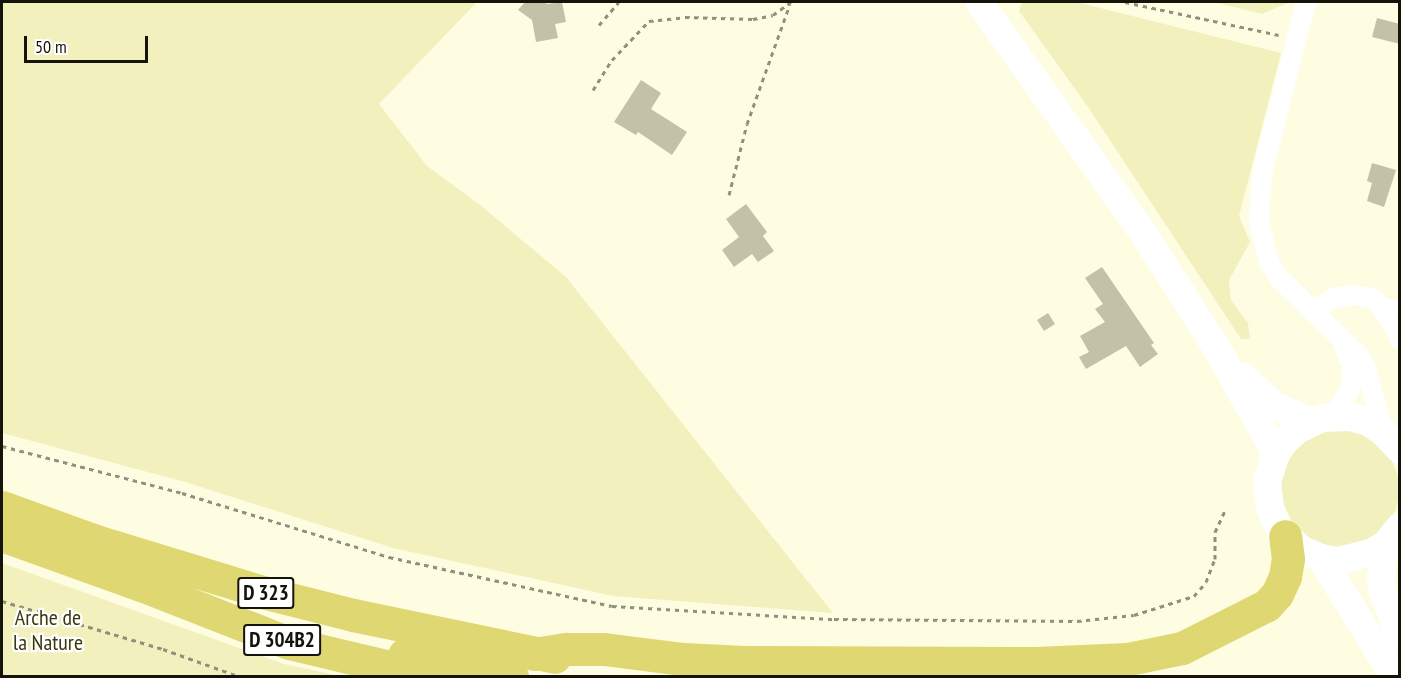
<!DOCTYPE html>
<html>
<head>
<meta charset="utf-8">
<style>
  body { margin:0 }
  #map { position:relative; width:1401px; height:678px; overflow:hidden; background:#fefde2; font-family:"PT Sans Narrow",sans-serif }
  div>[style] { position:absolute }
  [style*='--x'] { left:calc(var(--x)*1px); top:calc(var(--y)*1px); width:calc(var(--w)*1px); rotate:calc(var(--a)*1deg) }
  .green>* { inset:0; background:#f2f0bd }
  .round { border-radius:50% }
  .building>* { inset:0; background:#c3c2a7 }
  .path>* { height:3px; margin-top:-1.5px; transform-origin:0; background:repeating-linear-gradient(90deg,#91907e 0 4.5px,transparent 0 9px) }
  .lane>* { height:10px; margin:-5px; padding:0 5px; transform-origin:5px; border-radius:5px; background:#fff }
  .street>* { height:20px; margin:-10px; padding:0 10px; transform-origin:10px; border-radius:10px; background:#fff }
  .secondary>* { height:28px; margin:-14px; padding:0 14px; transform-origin:14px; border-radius:14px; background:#fff }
  .highway>* { height:33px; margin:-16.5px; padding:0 16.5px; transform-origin:16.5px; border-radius:16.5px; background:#dfd771 }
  span { translate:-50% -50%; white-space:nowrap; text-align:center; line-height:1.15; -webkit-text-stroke:4.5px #fff; paint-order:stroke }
  .shield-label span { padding:2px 4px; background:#fff; border:2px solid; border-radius:4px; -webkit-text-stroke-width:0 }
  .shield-label { font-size:21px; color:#15140b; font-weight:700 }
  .park-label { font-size:22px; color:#3b3810 }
  .frame { position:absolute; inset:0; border:3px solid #15140b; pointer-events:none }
  .scale { position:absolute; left:24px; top:36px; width:124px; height:27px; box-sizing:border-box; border:3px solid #15140b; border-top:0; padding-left:8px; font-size:18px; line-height:21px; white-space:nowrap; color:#15140b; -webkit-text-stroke:4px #fff; paint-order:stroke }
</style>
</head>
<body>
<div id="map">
  <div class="green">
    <i style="clip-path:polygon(2px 2px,477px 2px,379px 104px,427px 166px,480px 205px,566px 277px,833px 613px,613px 596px,393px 548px,185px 482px,2px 433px)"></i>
    <i style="clip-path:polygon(1022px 2px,1076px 2px,1281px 53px,1239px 216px,1250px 242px,1229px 280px,1231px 300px,1248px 323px,1250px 339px,1241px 339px,1088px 107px,1019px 11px)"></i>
    <i style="clip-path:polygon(1214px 2px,1290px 2px,1262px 14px)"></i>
    <i class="round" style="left:1281px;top:430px;width:118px;height:118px"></i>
    <i style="clip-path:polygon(2px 563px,284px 664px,340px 676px,2px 676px)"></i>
  </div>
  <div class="building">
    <i style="clip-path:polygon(525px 2px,544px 2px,547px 4px,562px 2px,566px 22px,555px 24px,558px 38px,536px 42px,532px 20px,518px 10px)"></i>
    <i style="clip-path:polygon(1377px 18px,1400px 24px,1400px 44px,1372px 37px)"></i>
    <i style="clip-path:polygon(641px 80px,661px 93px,651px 109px,687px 132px,672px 155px,638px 132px,636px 135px,614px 122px)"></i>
    <i style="clip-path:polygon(1372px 163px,1396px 170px,1384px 207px,1367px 201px,1372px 183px,1367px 181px)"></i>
    <i style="clip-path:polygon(746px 204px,767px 232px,763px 236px,774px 251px,758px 262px,752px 254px,734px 267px,722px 250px,739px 237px,726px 219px)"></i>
    <i style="clip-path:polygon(1102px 267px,1154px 343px,1151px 345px,1158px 354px,1140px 367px,1126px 346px,1086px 369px,1079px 357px,1089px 352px,1080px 336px,1105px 322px,1095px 309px,1103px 304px,1085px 278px)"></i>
    <i style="clip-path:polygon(1048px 313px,1055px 324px,1044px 331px,1037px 320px)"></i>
  </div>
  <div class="path">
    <i style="--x:1125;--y:2;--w:157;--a:12.1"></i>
    <i style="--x:599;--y:25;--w:30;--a:-49"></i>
    <i style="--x:593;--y:90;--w:36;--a:-58"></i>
    <i style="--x:612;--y:60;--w:54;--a:-46.5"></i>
    <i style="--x:649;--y:21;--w:36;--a:-6"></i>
    <i style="--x:685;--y:17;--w:68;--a:1.7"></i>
    <i style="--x:753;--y:19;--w:20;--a:-11"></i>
    <i style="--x:773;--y:15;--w:22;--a:-36"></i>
    <i style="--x:729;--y:195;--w:73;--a:-75.8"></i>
    <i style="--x:747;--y:124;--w:127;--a:-70.3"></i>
    <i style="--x:2;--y:446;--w:186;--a:14.6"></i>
    <i style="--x:182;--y:493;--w:217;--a:17.2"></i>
    <i style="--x:389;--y:557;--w:228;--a:12.4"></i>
    <i style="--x:612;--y:606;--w:222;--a:3.4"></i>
    <i style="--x:834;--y:619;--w:243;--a:0.5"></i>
    <i style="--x:1077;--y:621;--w:57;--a:-6"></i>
    <i style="--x:1134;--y:615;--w:63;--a:-17.6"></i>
    <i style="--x:1194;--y:596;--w:18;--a:-49"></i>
    <i style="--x:1206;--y:582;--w:25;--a:-69"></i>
    <i style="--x:1215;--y:559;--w:27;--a:-90"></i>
    <i style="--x:1215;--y:532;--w:26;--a:-65"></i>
    <i style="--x:2;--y:601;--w:168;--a:16.6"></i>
    <i style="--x:163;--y:649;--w:80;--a:19.8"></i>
  </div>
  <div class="lane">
    <i style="--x:1377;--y:300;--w:24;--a:17"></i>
  </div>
  <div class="street">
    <i style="--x:1306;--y:2;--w:177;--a:104.4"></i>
    <i style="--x:1262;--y:173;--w:50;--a:93.4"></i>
    <i style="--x:1259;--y:223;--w:38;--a:76"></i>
    <i style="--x:1268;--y:260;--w:21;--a:59"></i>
    <i style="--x:1279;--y:278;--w:112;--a:44.3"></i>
    <i style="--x:1359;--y:356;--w:13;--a:58"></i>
    <i style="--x:1366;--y:367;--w:67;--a:75.3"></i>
    <i style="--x:1312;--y:311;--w:26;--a:-31"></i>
    <i style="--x:1334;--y:298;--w:20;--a:-9"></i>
    <i style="--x:1354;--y:295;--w:20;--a:11"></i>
    <i style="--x:1374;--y:299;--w:31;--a:53"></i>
    <i style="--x:1393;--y:324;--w:17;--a:66"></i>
    <i style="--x:1333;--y:416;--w:31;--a:-57"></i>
    <i style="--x:1350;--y:390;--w:24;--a:-85"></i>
    <i style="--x:1352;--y:366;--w:22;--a:-112"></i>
  </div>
  <div class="secondary">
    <i style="--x:979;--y:2;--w:287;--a:54.6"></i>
    <i style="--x:1145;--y:236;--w:132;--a:57.4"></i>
    <i style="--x:1216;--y:347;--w:123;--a:60.7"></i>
    <i style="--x:1244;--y:377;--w:40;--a:44"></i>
    <i style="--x:1273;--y:405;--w:42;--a:24.1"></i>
    <i style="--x:1400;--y:450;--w:25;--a:-133"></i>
    <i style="--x:1383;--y:432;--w:18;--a:-146"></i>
    <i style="--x:1368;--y:422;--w:18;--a:-164"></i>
    <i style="--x:1351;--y:417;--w:29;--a:178"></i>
    <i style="--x:1322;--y:418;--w:28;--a:154"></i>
    <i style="--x:1297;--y:430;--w:16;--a:137"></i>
    <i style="--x:1285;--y:441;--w:16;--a:125"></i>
    <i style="--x:1276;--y:454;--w:29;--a:108"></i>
    <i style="--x:1267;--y:482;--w:26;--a:83"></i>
    <i style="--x:1270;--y:508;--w:22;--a:66"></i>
    <i style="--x:1279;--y:528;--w:32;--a:44"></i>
    <i style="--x:1302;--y:550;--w:21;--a:23"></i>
    <i style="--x:1321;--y:558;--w:17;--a:10"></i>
    <i style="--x:1338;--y:561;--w:34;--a:-14"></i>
    <i style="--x:1371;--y:553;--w:17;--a:-31"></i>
    <i style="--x:1386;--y:544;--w:22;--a:-51"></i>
    <i style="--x:1386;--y:544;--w:32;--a:99"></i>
    <i style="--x:1381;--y:576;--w:13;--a:86"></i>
    <i style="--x:1382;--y:589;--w:51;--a:69.4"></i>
    <i style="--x:1321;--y:558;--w:139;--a:58.3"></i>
  </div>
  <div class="highway">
    <i style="--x:2;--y:507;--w:100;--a:19.9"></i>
    <i style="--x:96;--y:541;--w:178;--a:17"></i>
    <i style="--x:266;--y:593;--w:90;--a:14.2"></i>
    <i style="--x:353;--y:615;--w:206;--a:11.7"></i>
    <i style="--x:2;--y:535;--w:148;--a:19.8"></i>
    <i style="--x:141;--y:585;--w:159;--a:21.4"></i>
    <i style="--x:289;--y:643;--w:143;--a:13.4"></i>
    <i style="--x:534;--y:654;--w:33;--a:-9"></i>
    <i style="--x:567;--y:649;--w:37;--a:0"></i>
    <i style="--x:604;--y:649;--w:80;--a:7.2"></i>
    <i style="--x:683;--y:659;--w:61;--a:2.8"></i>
    <i style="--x:744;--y:662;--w:292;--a:0.2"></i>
    <i style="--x:1036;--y:663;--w:92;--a:-2.5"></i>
    <i style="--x:1128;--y:659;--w:55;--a:-11.5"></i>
    <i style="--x:1182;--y:648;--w:95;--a:-26.8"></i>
    <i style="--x:1267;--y:605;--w:15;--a:-48"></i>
    <i style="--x:1277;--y:594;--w:19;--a:-65"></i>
    <i style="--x:1285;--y:577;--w:18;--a:-81"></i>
    <i style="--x:1288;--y:559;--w:23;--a:-97"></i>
    <i style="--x:404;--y:655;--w:110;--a:11"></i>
  </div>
  <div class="shield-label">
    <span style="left:266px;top:593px">D 323</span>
    <span style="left:282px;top:640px">D 304B2</span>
  </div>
  <div class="park-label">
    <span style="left:48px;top:630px">Arche de<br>la Nature</span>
  </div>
  <div class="frame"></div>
  <div class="scale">50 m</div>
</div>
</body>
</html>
